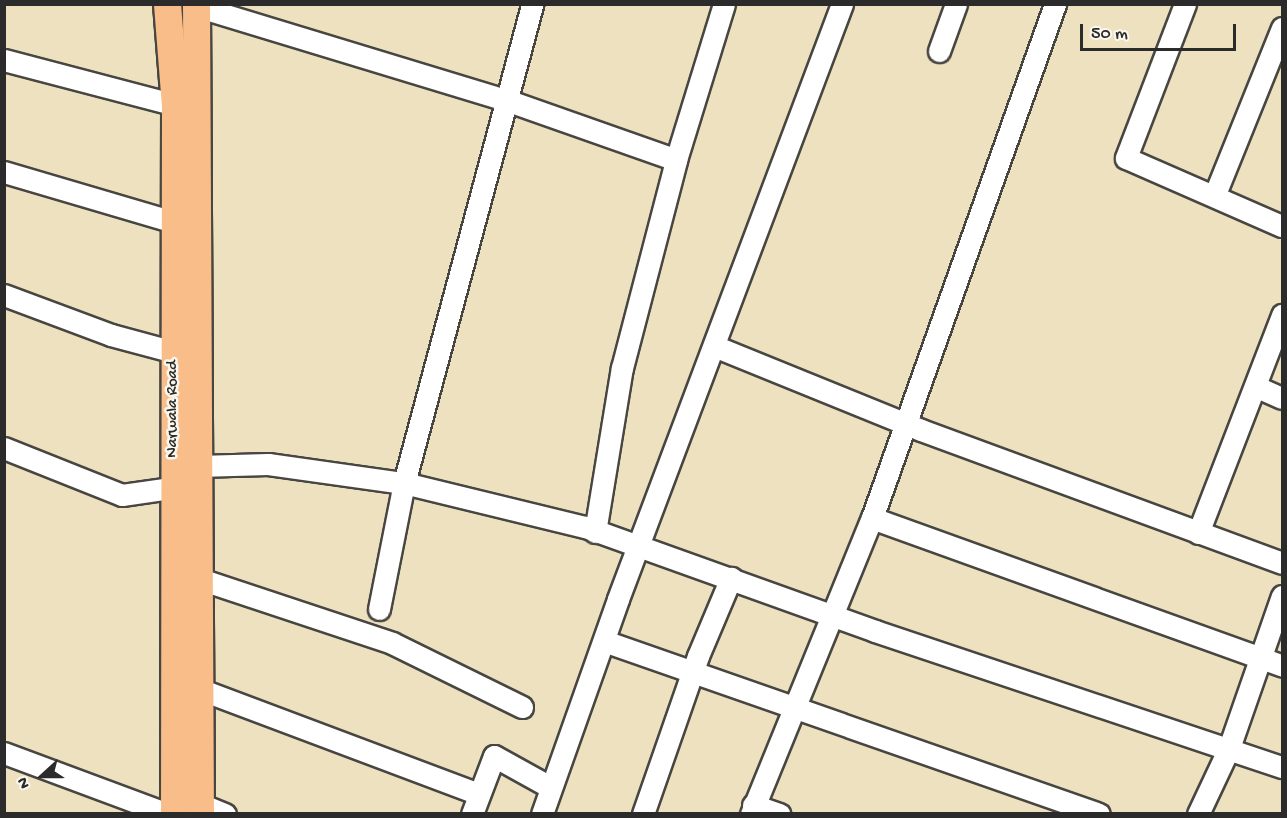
<!DOCTYPE html>
<html>
<head>
<meta charset="utf-8">
<style>
  body { margin:0 }
  #map { position:relative; width:1287px; height:818px; overflow:hidden; background:#ede1c0; font-family:"Gochi Hand",sans-serif }
  div>[style] { position:absolute }
  [style*='--x'] { left:calc(var(--x)*1px); top:calc(var(--y)*1px); width:calc(var(--w)*1px); rotate:calc(var(--a)*1deg) }
  .roads { filter:drop-shadow(2px 0 #484641) drop-shadow(-2px 0 #484641) drop-shadow(0 2px #484641) drop-shadow(0 -2px #484641) }
  .minor>* { height:21px; margin:-10.5px; padding:0 10.5px; transform-origin:10.5px; border-radius:10.5px; background:#fff }
  .major>* { height:27px; margin:-13.5px; padding:0 13.5px; transform-origin:13.5px; border-radius:13.5px; background:#f8bd89 }
  span { translate:-50% -50%; white-space:nowrap; text-align:center; line-height:1.15; -webkit-text-stroke:5px #fbf7ec; paint-order:stroke }
  .street-label { font-size:16px; color:#2b2b2b }
  .frame { position:absolute; inset:0; border:6px solid #2b2b2b; pointer-events:none }
  .north { position:absolute; left:12px; top:746px; width:60px; height:60px; -webkit-text-stroke:4px #fbf7ec; paint-order:stroke; rotate:249deg; font-size:16px; font-weight:700; line-height:24px; text-align:center; color:#2b2b2b }
  .north::after { content:''; display:block; margin:auto; width:21px; height:27px; background:#2b2b2b; clip-path:polygon(50% 0,100% 100%,50% 72%,0 100%) }
  .scale { position:absolute; left:1080px; top:24px; width:156px; height:27px; box-sizing:border-box; border:3px solid #2b2b2b; border-top:0; padding-left:8px; font-size:18px; line-height:21px; white-space:nowrap; color:#2b2b2b; -webkit-text-stroke:4px #fbf7ec; paint-order:stroke }
</style>
</head>
<body>
<div id="map">
  <div class="roads">
    <div class="minor">
      <i style="--x:1185;--y:4;--w:165;--a:111"></i>
      <i style="--x:1126;--y:158;--w:170;--a:23.6"></i>
      <i style="--x:196;--y:6;--w:324;--a:16.9"></i>
      <i style="--x:506;--y:100;--w:180;--a:19.4"></i>
      <i style="--x:939;--y:51;--w:50;--a:-70.1"></i>
      <i style="--x:4;--y:60;--w:177;--a:14.7"></i>
      <i style="--x:4;--y:172;--w:177;--a:16.4"></i>
      <i style="--x:1215;--y:194;--w:179;--a:-68"></i>
      <i style="--x:4;--y:295;--w:114;--a:20.5"></i>
      <i style="--x:111;--y:335;--w:65;--a:15.1"></i>
      <i style="--x:714;--y:346;--w:223;--a:22.1"></i>
      <i style="--x:921;--y:430;--w:385;--a:20.2"></i>
      <i style="--x:1257;--y:387;--w:27;--a:24"></i>
      <i style="--x:4;--y:448;--w:127;--a:21.7"></i>
      <i style="--x:122;--y:495;--w:57;--a:-8.1"></i>
      <i style="--x:178;--y:487;--w:19;--a:-32"></i>
      <i style="--x:194;--y:477;--w:12;--a:-70"></i>
      <i style="--x:198;--y:466;--w:70;--a:-1.6"></i>
      <i style="--x:268;--y:464;--w:137;--a:8"></i>
      <i style="--x:404;--y:483;--w:186;--a:13.7"></i>
      <i style="--x:585;--y:527;--w:308;--a:19.7"></i>
      <i style="--x:875;--y:631;--w:429;--a:18.5"></i>
      <i style="--x:872;--y:518;--w:436;--a:19.8"></i>
      <i style="--x:595;--y:532;--w:166;--a:-80.7"></i>
      <i style="--x:622;--y:368;--w:215;--a:-75.4"></i>
      <i style="--x:676;--y:160;--w:163;--a:-72.9"></i>
      <i style="--x:1198;--y:533;--w:234;--a:-68.9"></i>
      <i style="--x:200;--y:579;--w:202;--a:18.4"></i>
      <i style="--x:392;--y:643;--w:145;--a:26.2"></i>
      <i style="--x:379;--y:609;--w:128;--a:-78.8"></i>
      <i style="--x:404;--y:483;--w:496;--a:-75"></i>
      <i style="--x:604;--y:641;--w:524;--a:19.26"></i>
      <i style="--x:202;--y:690;--w:295;--a:20.6"></i>
      <i style="--x:4;--y:753;--w:175;--a:20.4"></i>
      <i style="--x:200;--y:804;--w:27;--a:22"></i>
      <i style="--x:753;--y:805;--w:28;--a:19"></i>
      <i style="--x:472;--y:814;--w:62;--a:-69.2"></i>
      <i style="--x:494;--y:756;--w:64;--a:29"></i>
      <i style="--x:542;--y:814;--w:228;--a:-70.5"></i>
      <i style="--x:618;--y:599;--w:636;--a:-69.37"></i>
      <i style="--x:643;--y:814;--w:167;--a:-70.8"></i>
      <i style="--x:698;--y:656;--w:85;--a:-67.1"></i>
      <i style="--x:751;--y:814;--w:320;--a:-67.8"></i>
      <i style="--x:872;--y:518;--w:546;--a:-70.4"></i>
      <i style="--x:1198;--y:814;--w:73;--a:-64.8"></i>
      <i style="--x:1229;--y:748;--w:161;--a:-70.8"></i>
    </div>
    <div class="major">
      <i style="--x:167;--y:4;--w:101;--a:85.5"></i>
      <i style="--x:175;--y:105;--w:709;--a:90.08"></i>
      <i style="--x:196;--y:4;--w:810;--a:89.72"></i>
    </div>
  </div>
  <div class="street-label">
    <span style="left:174px;top:409px;rotate:-90deg">Narwala Road</span>
  </div>
  <div class="frame"></div>
  <div class="north">N</div>
  <div class="scale">50 m</div>
</div>
</body>
</html>
